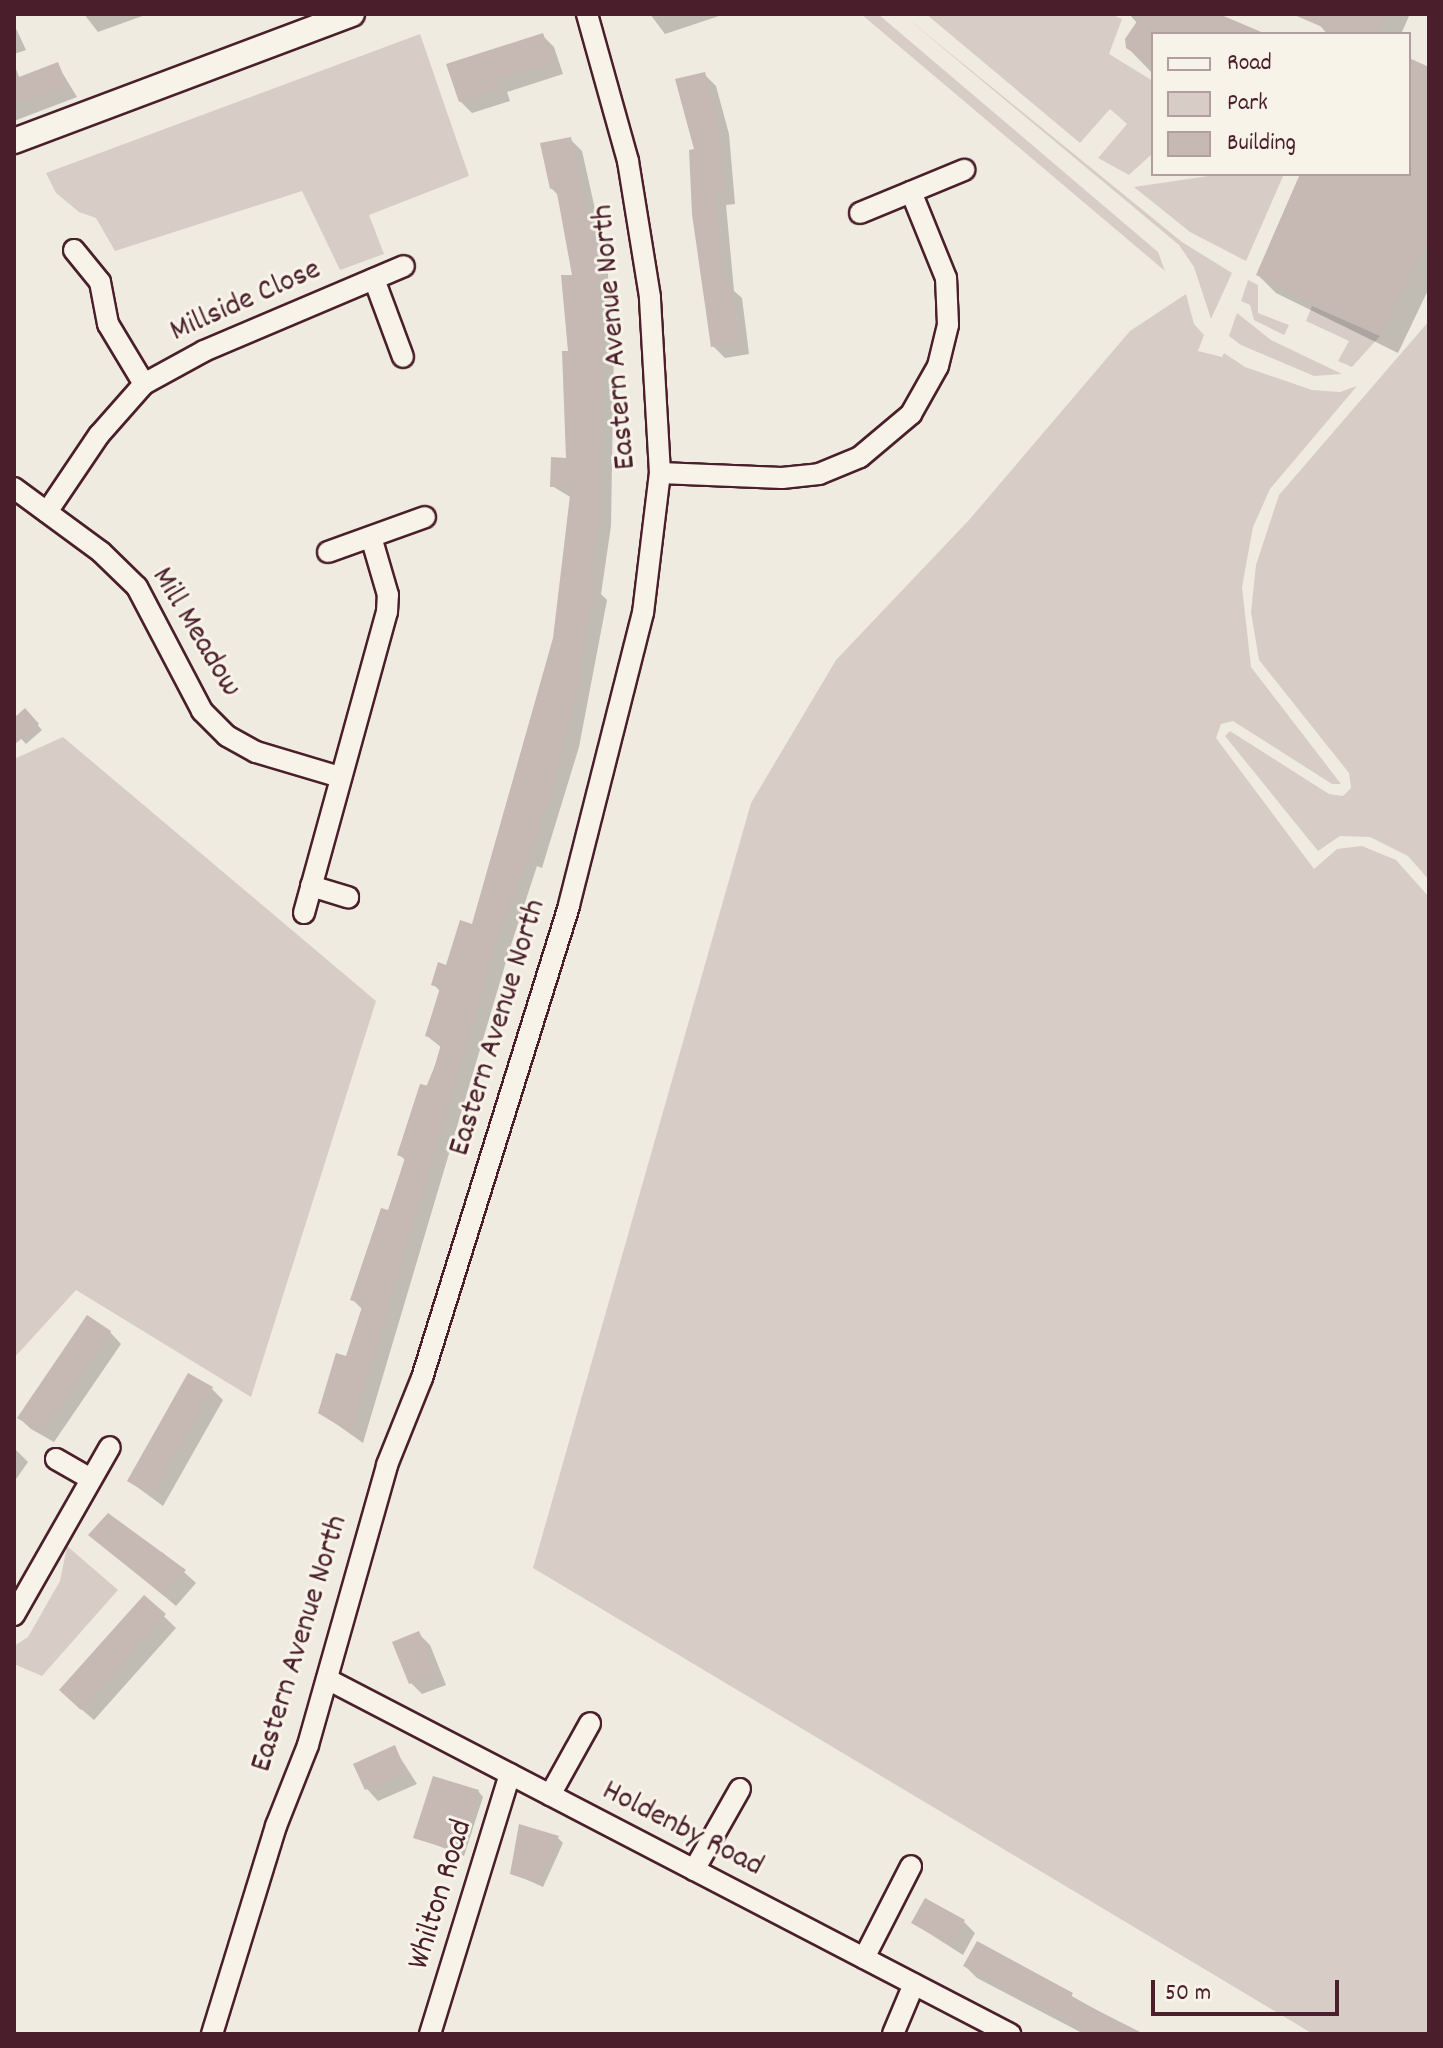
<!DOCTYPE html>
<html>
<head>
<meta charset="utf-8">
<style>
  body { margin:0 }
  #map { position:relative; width:1443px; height:2048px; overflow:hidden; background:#f0ebe0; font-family:Dekko,sans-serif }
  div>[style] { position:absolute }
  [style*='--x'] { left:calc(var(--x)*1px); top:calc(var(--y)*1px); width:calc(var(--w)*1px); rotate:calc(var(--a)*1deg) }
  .green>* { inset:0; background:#d8cdc6 }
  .shadow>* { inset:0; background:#0003 }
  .building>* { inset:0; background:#c6b8b3 }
  .roads { filter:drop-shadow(2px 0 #4a1f2b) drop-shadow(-2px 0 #4a1f2b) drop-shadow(0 2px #4a1f2b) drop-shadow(0 -2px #4a1f2b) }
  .minor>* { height:20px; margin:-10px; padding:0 10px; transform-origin:10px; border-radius:10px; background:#f7f3e8 }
  .tertiary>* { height:24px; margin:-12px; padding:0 12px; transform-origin:12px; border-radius:12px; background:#f7f3e8 }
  span { translate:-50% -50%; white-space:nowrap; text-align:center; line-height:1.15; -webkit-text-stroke:6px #f7f3e8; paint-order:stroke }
  .street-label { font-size:32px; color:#4a1f2b }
  .frame { position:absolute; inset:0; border:16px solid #4a1f2b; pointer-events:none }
  .legend { position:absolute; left:1151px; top:32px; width:260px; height:144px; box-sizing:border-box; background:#f7f3e8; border:2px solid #b29e9c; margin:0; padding:10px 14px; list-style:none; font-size:24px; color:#4a1f2b }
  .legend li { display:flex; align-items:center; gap:16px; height:40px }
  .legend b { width:40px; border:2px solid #b29e9c }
  .scale { position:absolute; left:1151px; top:1980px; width:188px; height:36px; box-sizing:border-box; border:4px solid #4a1f2b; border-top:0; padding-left:10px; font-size:24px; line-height:28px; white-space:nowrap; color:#4a1f2b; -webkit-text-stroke:6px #f7f3e8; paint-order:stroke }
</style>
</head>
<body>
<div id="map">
  <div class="green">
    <i style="clip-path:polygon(861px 14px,878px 14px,1158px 252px,1165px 271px)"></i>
    <i style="clip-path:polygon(902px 14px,1182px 242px,1232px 273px,1211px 319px,1194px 267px,1179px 245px)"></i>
    <i style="clip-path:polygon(926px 14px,1111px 14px,1122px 19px,1109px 54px,1153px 81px,1153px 153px,1129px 175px,1098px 158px,1127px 124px,1110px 109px,1080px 143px)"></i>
    <i style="clip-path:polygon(420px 34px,469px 176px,369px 215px,384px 254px,340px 270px,302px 191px,115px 251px,96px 218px,79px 212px,56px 193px,46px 173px)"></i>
    <i style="clip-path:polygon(1222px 174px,1284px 174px,1246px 261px,1190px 232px,1134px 187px)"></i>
    <i style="clip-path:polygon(1248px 280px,1258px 285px,1258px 313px,1289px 325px,1284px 335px,1254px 320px,1250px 305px,1241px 301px)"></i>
    <i style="clip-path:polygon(1186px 294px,1194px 324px,1204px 335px,1198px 351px,1222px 357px,1224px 353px,1245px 367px,1312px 390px,1340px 392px,1357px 386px,1270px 489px,1253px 527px,1242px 587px,1251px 667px,1341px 784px,1332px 784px,1233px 721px,1221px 724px,1216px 738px,1314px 869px,1337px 849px,1362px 846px,1396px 860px,1429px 897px,1429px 2034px,1313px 2034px,533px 1568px,751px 803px,836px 660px,969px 520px,1130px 331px)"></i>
    <i style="clip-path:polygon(1312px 306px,1380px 336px,1352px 367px,1338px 361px,1349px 341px,1306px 321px)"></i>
    <i style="clip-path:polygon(1237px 313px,1271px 340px,1342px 374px,1314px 376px,1241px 345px,1229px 336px)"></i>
    <i style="clip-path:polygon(1429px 321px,1429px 880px,1408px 856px,1370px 837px,1340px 836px,1318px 851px,1225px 736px,1230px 731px,1329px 794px,1343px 796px,1351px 788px,1349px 773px,1259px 660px,1251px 612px,1256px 565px,1279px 495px)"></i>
    <i style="clip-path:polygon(63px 737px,376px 1001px,251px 1397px,76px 1290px,14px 1358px,14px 759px)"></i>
    <i style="clip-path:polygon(67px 1546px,118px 1590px,42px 1676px,14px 1664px,14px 1646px,28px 1637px,60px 1581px)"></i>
  </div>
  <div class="shadow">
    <i style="clip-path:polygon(84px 14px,148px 14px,98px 32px)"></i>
    <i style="clip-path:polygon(650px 14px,725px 14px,665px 34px)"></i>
    <i style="clip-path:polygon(1129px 14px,1214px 14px,1256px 34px,1153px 34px,1153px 74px,1127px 47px,1138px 24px)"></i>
    <i style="clip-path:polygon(1321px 14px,1410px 14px,1401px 34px,1327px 34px,1318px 23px)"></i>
    <i style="clip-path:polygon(14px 24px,26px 50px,14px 54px)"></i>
    <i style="clip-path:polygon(542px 35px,554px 47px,563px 74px,507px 92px,510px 101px,472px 113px,460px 101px)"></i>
    <i style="clip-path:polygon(1409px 60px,1429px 69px,1429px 288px,1398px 353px,1276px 293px,1258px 275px,1302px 174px,1409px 174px)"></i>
    <i style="clip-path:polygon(14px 64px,20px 79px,57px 64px,77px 97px,14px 121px)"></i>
    <i style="clip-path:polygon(704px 74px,716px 86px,729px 134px,735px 204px,726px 205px,734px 291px,742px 298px,749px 354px,725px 358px,713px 346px,700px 268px,691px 152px,696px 151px)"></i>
    <i style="clip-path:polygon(570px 139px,582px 151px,607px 263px,614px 345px,611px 526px,601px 594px,607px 600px,579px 747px,542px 868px,537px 866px,511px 945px,363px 1443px,321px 1413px,347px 1359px,363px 1310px,352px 1299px,389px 1212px,406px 1161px,399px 1154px,442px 1048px,427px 1036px,441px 992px,433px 984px,473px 926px,555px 638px,572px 498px,552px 486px,568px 460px,574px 276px,559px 196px,551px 188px)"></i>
    <i style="clip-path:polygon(25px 711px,42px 730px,26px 744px,14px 731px,14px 720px)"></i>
    <i style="clip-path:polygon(110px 1332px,121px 1344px,54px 1442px,31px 1429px,19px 1418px)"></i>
    <i style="clip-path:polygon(211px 1388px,223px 1400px,163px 1506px,129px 1481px)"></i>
    <i style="clip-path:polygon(14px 1448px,28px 1462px,14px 1482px)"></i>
    <i style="clip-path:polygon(91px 1535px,159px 1555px,162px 1552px,196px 1583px,176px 1606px)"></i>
    <i style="clip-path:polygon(144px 1597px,176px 1628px,94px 1720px,73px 1702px)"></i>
    <i style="clip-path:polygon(418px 1633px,430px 1645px,446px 1685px,422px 1694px,411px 1683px)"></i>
    <i style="clip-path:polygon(394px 1748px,417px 1784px,378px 1801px,367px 1789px)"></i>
    <i style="clip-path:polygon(478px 1791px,483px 1797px,464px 1856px,416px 1837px)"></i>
    <i style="clip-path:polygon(558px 1838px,563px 1843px,543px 1887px,512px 1873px)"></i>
    <i style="clip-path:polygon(963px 1921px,975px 1933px,963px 1955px,913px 1923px)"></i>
    <i style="clip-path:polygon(978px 1943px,1137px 2033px,1138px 2034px,1084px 2034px,977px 1978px,965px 1966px)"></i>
  </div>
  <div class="building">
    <i style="clip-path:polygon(1142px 14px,1219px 14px,1266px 34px,1153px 34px,1153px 65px,1126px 48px,1125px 39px)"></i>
    <i style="clip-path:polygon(1292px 14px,1385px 14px,1376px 34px,1325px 34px,1327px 29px)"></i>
    <i style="clip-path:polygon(543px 33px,553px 63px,497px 80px,499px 89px,459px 102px,446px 64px)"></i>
    <i style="clip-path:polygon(1409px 58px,1429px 67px,1429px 237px,1380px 336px,1256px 275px,1300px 174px,1409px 174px)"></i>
    <i style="clip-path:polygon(58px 62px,67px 85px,14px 105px,14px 79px)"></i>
    <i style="clip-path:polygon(705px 72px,718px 120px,724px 193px,715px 194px,724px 285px,730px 284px,739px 343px,711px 347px,692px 214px,689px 150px,694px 149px,675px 79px)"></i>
    <i style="clip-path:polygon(571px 137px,596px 250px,603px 332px,600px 514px,589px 585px,596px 586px,580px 663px,584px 664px,548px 805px,500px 932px,351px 1433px,318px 1413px,336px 1353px,346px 1356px,363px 1304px,350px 1300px,381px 1208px,388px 1210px,405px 1158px,397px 1155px,420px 1084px,429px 1086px,442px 1041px,425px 1036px,440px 988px,431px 985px,438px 962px,446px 965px,460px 920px,472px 924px,553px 638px,571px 487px,550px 487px,551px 457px,566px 458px,562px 351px,568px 351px,561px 275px,572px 275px,556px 188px,550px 189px,540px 143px)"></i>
    <i style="clip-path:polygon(25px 708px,39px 724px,14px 745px,14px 718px)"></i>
    <i style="clip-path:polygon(87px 1315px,111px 1331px,41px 1432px,17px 1418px)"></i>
    <i style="clip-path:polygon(188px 1373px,213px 1387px,151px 1495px,127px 1481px)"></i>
    <i style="clip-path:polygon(108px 1513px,186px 1570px,163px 1595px,88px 1535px)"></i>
    <i style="clip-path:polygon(144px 1595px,166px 1614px,81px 1710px,59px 1690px)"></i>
    <i style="clip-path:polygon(419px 1631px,436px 1673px,409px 1684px,392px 1642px)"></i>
    <i style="clip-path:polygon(395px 1745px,406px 1772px,365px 1790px,353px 1764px)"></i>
    <i style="clip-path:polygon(433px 1776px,479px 1790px,459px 1852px,413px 1838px)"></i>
    <i style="clip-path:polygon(519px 1824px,559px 1836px,537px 1883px,510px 1874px)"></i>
    <i style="clip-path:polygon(925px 1898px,965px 1920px,951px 1945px,911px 1923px)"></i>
    <i style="clip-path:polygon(977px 1941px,1073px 1993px,1071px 1997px,1144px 2034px,1092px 2034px,963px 1966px)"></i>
  </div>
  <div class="roads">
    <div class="minor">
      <i style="--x:860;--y:213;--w:113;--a:-22.5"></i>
      <i style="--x:74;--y:250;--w:41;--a:50.9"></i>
      <i style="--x:100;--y:282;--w:43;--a:79.2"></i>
      <i style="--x:108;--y:324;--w:70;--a:59"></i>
      <i style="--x:374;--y:279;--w:83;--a:69.6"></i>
      <i style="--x:660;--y:473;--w:122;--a:2.3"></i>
      <i style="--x:782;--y:478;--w:37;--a:-6"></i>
      <i style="--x:819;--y:474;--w:44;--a:-22.5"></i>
      <i style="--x:860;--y:457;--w:67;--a:-40.1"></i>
      <i style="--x:911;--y:414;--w:55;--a:-60.6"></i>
      <i style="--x:938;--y:366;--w:42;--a:-76.3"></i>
      <i style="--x:948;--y:325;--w:47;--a:-92.4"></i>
      <i style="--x:946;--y:278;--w:93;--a:-112.1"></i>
      <i style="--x:14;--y:488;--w:108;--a:36.3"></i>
      <i style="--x:101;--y:552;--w:50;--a:44.2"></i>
      <i style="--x:137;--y:587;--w:140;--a:62.3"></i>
      <i style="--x:202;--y:711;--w:35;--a:45"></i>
      <i style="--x:227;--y:736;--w:33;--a:29"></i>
      <i style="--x:256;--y:752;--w:88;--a:16.6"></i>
      <i style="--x:47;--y:512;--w:93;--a:-56"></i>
      <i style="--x:99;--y:435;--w:68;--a:-48.6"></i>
      <i style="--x:144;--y:384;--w:68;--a:-28.8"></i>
      <i style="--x:204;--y:351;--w:217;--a:-23"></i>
      <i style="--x:328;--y:552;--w:103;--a:-19.8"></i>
      <i style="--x:311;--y:886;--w:39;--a:17"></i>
      <i style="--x:304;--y:913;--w:312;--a:-74.6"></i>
      <i style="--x:387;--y:612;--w:17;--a:-87"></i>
      <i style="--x:388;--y:595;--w:60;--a:-106.3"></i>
      <i style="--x:56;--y:1459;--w:40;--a:29.7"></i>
      <i style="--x:14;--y:1615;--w:193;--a:-60.3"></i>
      <i style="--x:327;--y:1679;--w:770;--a:27.46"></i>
      <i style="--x:550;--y:1795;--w:82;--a:-60.9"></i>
      <i style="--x:694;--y:1870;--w:93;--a:-60.4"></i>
      <i style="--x:864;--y:1958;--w:103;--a:-62.9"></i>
      <i style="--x:212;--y:2034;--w:218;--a:-72.9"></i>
      <i style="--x:276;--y:1826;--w:87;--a:-68.4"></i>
      <i style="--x:308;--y:1745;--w:291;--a:-74.2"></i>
      <i style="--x:387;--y:1465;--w:94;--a:-68.1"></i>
      <i style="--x:422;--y:1378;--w:495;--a:-72.7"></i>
      <i style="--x:569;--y:905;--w:301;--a:-75.8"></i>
      <i style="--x:643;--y:613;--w:141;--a:-83.1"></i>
      <i style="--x:660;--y:473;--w:176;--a:-93.3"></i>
      <i style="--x:650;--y:297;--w:138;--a:-99.2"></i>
      <i style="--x:628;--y:161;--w:153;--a:-105.6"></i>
      <i style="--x:430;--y:2034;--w:272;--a:-72.9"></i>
      <i style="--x:893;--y:2034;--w:54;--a:-67.2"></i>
    </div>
    <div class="tertiary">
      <i style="--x:14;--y:141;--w:361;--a:-20.6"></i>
    </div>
  </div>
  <div class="street-label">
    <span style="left:246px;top:302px;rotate:-24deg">Millside Close</span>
    <span style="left:616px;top:337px;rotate:-95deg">Eastern Avenue North</span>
    <span style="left:195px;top:633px;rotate:59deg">Mill Meadow</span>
    <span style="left:499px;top:1028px;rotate:-73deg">Eastern Avenue North</span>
    <span style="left:301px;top:1644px;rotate:-73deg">Eastern Avenue North</span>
    <span style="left:682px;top:1830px;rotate:27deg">Holdenby Road</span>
    <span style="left:442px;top:1895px;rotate:-73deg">Whilton Road</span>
  </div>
  <div class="frame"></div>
  <ul class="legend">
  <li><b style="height:10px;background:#f7f3e8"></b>Road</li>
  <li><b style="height:22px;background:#d8cdc6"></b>Park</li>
  <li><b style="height:22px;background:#c6b8b3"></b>Building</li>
  </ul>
  <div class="scale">50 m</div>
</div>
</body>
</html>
